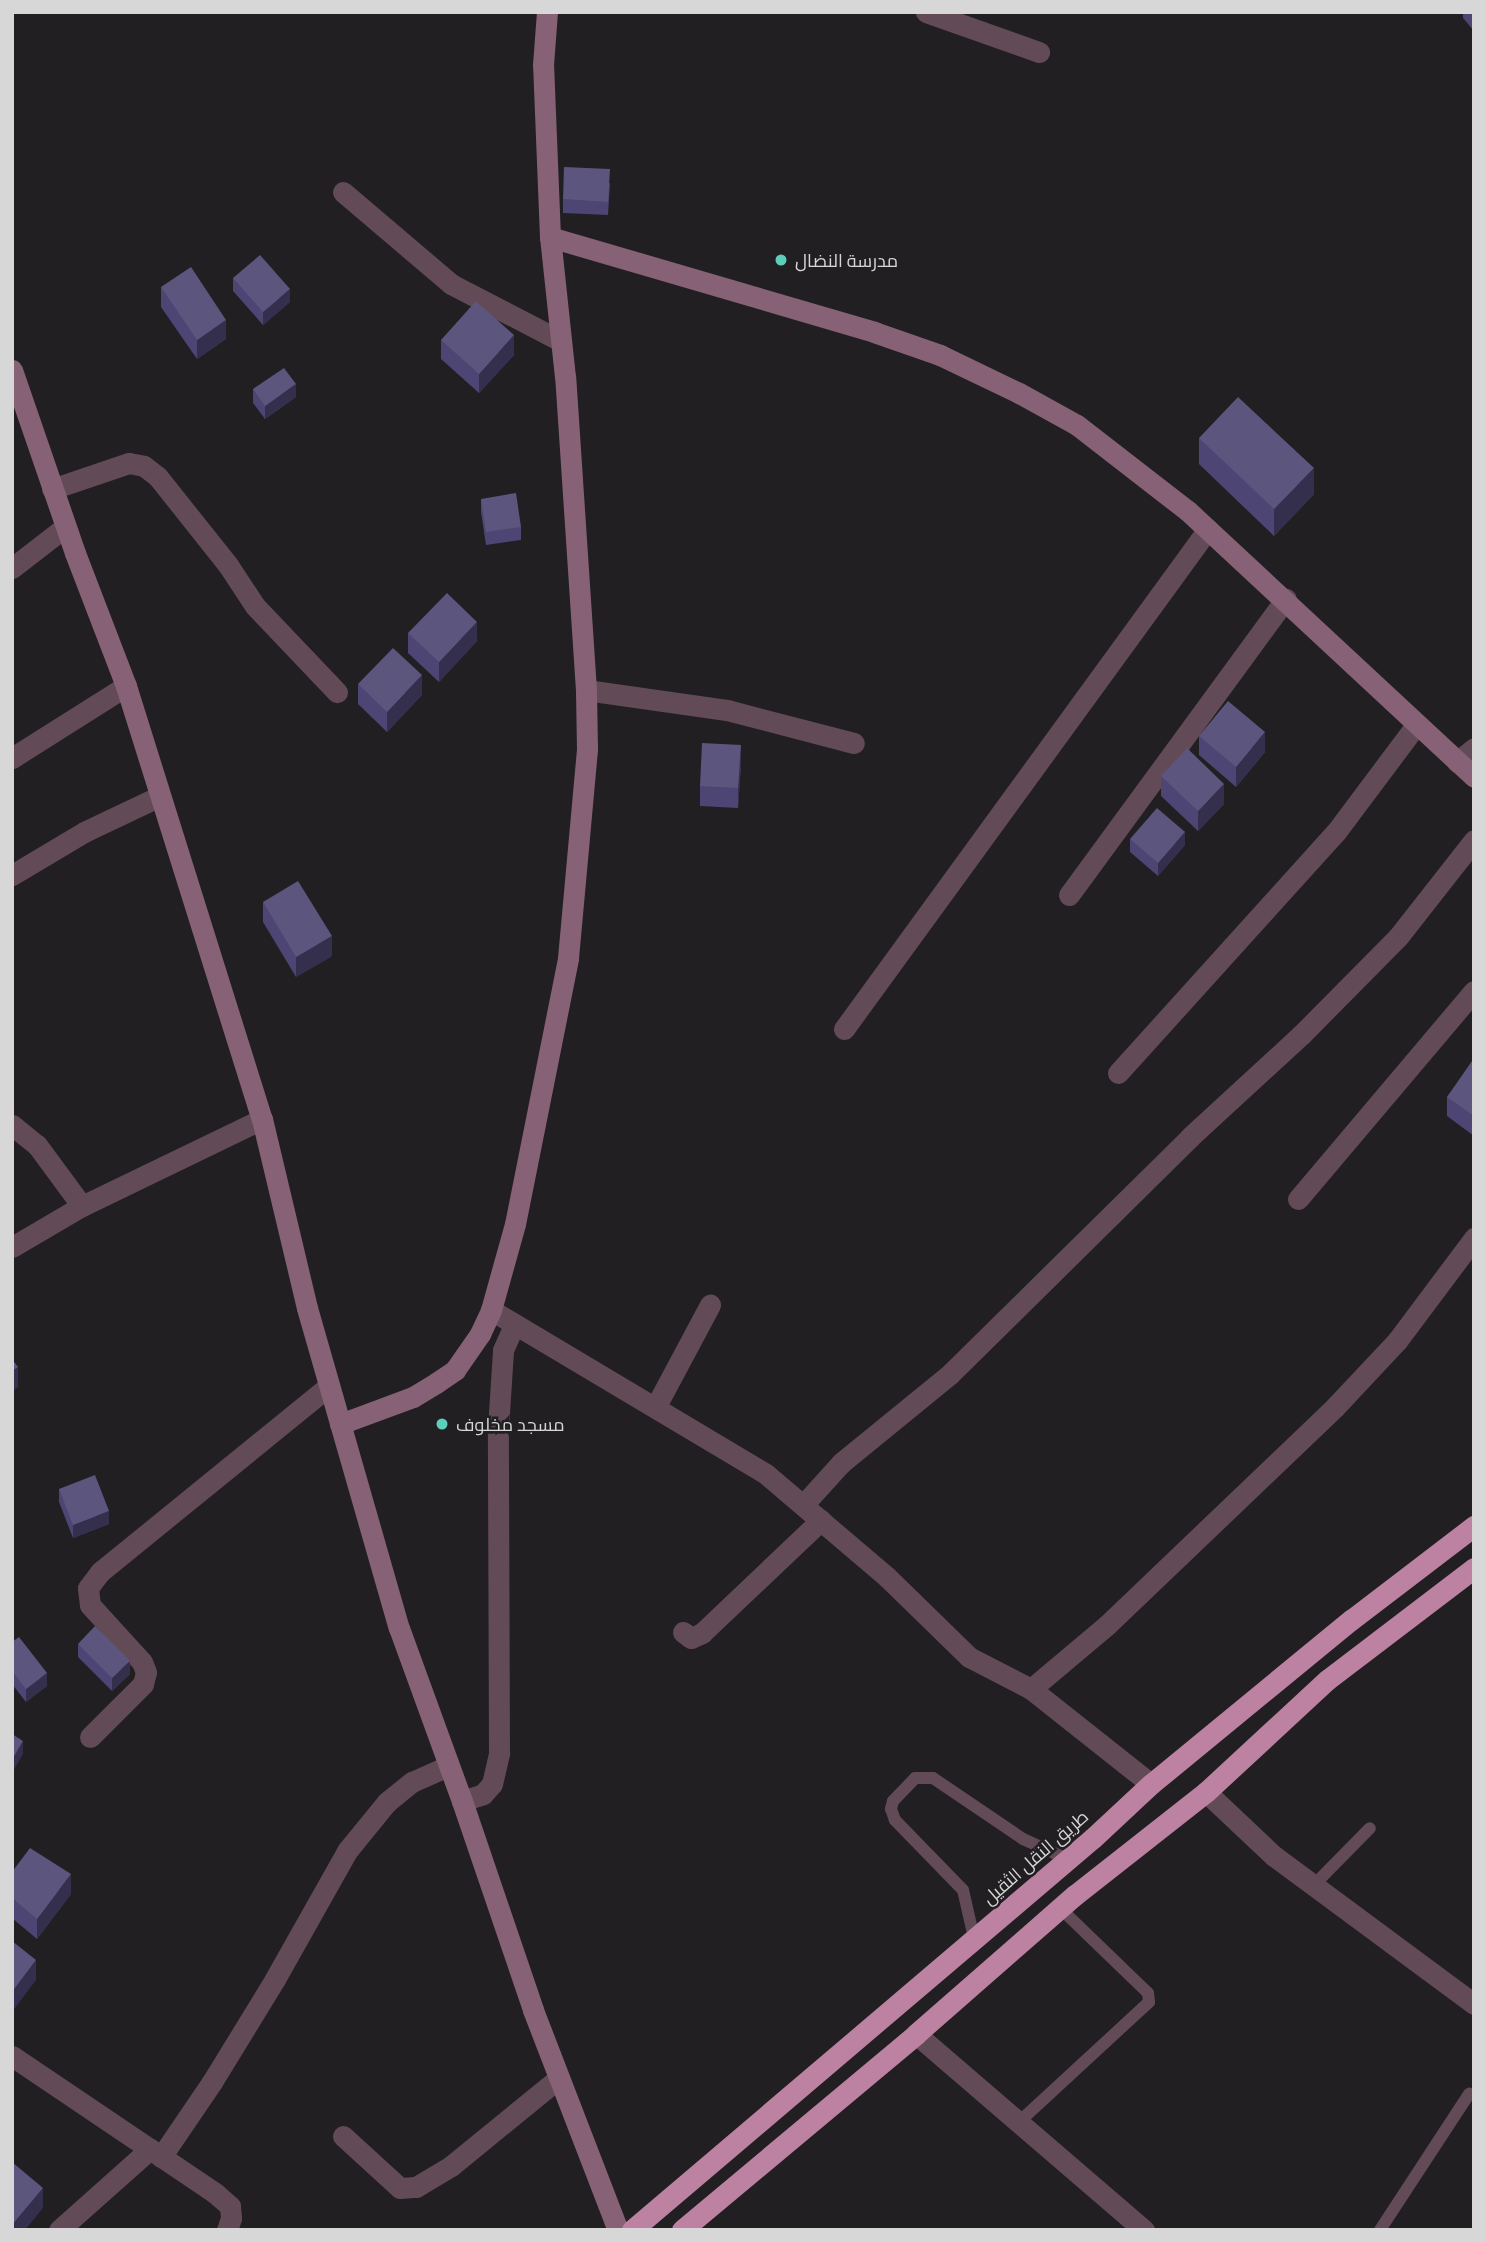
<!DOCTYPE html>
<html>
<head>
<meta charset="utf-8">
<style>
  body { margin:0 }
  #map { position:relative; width:1486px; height:2242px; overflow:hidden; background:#211f22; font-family:Ubuntu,Cairo,sans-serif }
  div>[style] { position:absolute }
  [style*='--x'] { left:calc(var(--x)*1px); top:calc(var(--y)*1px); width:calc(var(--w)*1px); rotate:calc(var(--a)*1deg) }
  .lane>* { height:12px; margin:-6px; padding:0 6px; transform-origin:6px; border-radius:6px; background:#624a56 }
  .street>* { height:21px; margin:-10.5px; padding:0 10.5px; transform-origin:10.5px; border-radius:10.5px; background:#624a56 }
  .secondary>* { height:21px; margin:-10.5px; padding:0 10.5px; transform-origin:10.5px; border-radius:10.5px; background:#876175 }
  .highway>* { height:21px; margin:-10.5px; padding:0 10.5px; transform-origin:10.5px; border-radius:10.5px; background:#bd82a2 }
  .wall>* { inset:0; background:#4d4573 }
  .shaded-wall>* { inset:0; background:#352f4e }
  .building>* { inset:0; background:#5c557e }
  .dots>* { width:19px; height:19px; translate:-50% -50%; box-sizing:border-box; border:4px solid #211f22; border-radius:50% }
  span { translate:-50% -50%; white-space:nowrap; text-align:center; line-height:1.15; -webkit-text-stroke:5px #211f22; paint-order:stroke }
  .poi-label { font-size:18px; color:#d8d7d8 }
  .left { translate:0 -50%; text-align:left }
  .street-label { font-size:18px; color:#d8d7d8 }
  .frame { position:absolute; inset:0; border:14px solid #d8d7d8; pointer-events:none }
</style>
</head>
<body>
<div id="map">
  <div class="lane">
    <i style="--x:1313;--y:1886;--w:81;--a:-45.5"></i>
    <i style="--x:974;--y:1938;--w:49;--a:-102.9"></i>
    <i style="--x:963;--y:1890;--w:98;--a:-134.2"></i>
    <i style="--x:895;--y:1820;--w:12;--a:-110"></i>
    <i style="--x:891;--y:1809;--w:8;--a:-76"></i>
    <i style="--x:893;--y:1801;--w:32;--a:-46"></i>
    <i style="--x:915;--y:1778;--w:18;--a:0"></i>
    <i style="--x:933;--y:1778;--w:109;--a:34.1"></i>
    <i style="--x:1023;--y:1839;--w:48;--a:24.4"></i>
    <i style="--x:1019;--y:2122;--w:177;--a:-42.7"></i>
    <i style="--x:1149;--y:2002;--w:9;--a:-96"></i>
    <i style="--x:1148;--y:1993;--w:122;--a:-136"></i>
    <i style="--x:1380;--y:2230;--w:163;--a:-56.8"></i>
  </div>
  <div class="street">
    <i style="--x:926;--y:12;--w:120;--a:19.5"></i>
    <i style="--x:343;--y:192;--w:142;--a:40.4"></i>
    <i style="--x:451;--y:284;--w:124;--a:27.4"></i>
    <i style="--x:52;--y:489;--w:81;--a:-18.7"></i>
    <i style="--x:129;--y:463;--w:15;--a:11"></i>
    <i style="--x:144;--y:466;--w:18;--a:38"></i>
    <i style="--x:158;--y:477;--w:112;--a:51.5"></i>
    <i style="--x:228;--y:565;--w:49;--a:56.6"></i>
    <i style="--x:255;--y:606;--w:119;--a:46.4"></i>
    <i style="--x:12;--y:568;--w:67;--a:-37.7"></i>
    <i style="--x:586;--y:690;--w:142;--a:8.1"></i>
    <i style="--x:727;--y:710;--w:131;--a:14.6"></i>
    <i style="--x:12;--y:758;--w:135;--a:-32.3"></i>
    <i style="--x:1457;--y:762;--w:22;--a:-39"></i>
    <i style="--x:12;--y:875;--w:84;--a:-30.8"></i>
    <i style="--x:84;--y:832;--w:84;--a:-25.3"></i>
    <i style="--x:1069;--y:895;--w:367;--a:-53.8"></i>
    <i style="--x:844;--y:1029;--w:618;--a:-53.95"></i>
    <i style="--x:1118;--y:1073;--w:325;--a:-47.9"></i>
    <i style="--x:1336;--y:832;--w:134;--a:-53.2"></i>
    <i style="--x:12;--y:1125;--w:32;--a:39"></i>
    <i style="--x:37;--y:1145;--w:76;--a:53.6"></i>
    <i style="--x:1298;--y:1199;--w:272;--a:-49.8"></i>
    <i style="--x:12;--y:1247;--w:81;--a:-30.4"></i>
    <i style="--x:82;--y:1206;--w:200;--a:-25.8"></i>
    <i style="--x:491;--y:1310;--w:320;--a:30.8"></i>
    <i style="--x:766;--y:1474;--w:159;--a:40.4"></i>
    <i style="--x:887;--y:1577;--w:115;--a:44.3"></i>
    <i style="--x:969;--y:1657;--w:70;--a:27.3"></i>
    <i style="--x:1031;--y:1689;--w:153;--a:38.4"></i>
    <i style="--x:656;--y:1406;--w:115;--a:-61.9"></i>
    <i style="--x:804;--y:1504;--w:55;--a:-47.9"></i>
    <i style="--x:841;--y:1463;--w:141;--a:-39.2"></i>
    <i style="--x:950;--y:1374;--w:337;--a:-44.6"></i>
    <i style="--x:1190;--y:1137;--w:151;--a:-42.6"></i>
    <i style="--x:1301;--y:1035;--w:138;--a:-45.3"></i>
    <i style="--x:1398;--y:937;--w:123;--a:-51.9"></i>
    <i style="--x:683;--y:1632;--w:10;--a:37"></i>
    <i style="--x:691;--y:1638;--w:12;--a:-24"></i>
    <i style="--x:702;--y:1633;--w:164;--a:-43.5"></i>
    <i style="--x:1031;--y:1689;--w:99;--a:-40.1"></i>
    <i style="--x:1107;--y:1625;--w:315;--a:-43.7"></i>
    <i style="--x:1335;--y:1407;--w:91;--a:-46.8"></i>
    <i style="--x:1397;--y:1341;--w:129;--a:-53.2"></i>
    <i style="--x:90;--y:1737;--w:75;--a:-45"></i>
    <i style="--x:143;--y:1684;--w:12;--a:-76"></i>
    <i style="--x:146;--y:1672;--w:11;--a:-112"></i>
    <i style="--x:142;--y:1662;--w:77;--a:-132.4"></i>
    <i style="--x:90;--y:1605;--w:17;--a:-97"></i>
    <i style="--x:88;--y:1588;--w:20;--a:-53"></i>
    <i style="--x:100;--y:1572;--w:295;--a:-39.1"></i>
    <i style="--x:1206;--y:1792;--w:93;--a:43.3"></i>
    <i style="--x:1274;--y:1856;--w:249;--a:36.5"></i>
    <i style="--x:462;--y:1801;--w:22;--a:-18"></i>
    <i style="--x:483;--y:1794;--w:13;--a:-48"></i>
    <i style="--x:492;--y:1784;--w:32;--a:-77"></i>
    <i style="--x:499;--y:1753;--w:325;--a:-90.2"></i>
    <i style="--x:498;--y:1428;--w:78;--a:-86.3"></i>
    <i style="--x:503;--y:1350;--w:27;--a:-66"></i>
    <i style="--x:916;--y:2034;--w:301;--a:40.7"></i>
    <i style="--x:12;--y:2056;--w:245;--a:34"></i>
    <i style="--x:215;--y:2193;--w:20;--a:41"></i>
    <i style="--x:230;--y:2206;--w:12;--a:85"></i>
    <i style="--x:231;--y:2218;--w:13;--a:108"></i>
    <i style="--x:343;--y:2136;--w:77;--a:42.4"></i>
    <i style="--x:400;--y:2188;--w:16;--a:-4"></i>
    <i style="--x:416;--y:2187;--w:41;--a:-31"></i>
    <i style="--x:451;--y:2166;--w:139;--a:-39.2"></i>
    <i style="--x:161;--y:2157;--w:91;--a:-55.8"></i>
    <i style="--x:212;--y:2082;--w:121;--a:-58.5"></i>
    <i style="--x:275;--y:1979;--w:147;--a:-60.6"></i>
    <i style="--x:347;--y:1851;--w:63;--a:-50.8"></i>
    <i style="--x:387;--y:1802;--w:32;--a:-39"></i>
    <i style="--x:412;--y:1782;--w:39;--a:-24"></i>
    <i style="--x:59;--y:2230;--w:122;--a:-41.7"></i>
  </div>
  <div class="secondary">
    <i style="--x:550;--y:237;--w:338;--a:16.3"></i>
    <i style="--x:874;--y:332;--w:70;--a:19.2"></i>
    <i style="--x:940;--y:355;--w:88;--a:25.7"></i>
    <i style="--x:1019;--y:393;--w:66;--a:28.9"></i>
    <i style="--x:1077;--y:425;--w:140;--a:37.8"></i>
    <i style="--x:1188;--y:511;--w:391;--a:42.9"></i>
    <i style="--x:12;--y:370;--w:194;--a:71"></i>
    <i style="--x:75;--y:553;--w:142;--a:69"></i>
    <i style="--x:126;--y:686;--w:454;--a:72.6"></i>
    <i style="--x:262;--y:1119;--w:194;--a:76.6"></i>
    <i style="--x:307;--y:1308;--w:333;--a:74"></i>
    <i style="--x:399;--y:1628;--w:184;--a:70"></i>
    <i style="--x:462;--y:1801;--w:221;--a:71.2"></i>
    <i style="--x:533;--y:2010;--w:236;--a:68.9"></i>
    <i style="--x:340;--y:1424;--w:78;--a:-20.3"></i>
    <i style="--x:413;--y:1397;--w:27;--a:-31"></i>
    <i style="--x:436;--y:1383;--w:23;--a:-34"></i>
    <i style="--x:455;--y:1370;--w:44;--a:-55.2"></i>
    <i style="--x:480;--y:1334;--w:26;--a:-65"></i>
    <i style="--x:491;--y:1310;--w:89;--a:-74.4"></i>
    <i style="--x:515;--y:1224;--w:271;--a:-78.7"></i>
    <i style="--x:568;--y:958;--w:210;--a:-84.8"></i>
    <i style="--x:587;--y:749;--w:59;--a:-91"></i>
    <i style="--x:586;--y:690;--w:314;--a:-93.8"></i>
    <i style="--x:565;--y:377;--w:141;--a:-96.1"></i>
    <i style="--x:550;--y:237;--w:172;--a:-92.3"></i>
    <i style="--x:543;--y:65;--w:53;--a:-85.7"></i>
  </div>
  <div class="highway">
    <i style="--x:632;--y:2230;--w:605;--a:-40.38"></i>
    <i style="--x:1093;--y:1838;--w:79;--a:-43"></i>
    <i style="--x:1151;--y:1784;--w:259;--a:-39.4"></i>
    <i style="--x:1351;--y:1620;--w:155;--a:-37.4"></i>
    <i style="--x:682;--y:2230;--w:305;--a:-39.9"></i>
    <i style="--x:916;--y:2034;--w:211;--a:-41.2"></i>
    <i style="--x:1075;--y:1895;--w:167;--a:-38.2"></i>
    <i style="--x:1206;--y:1792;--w:165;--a:-42.8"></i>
    <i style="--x:1327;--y:1680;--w:185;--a:-37.3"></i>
  </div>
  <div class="wall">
    <i style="clip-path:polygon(1463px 12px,1474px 12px,1474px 31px,1463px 18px)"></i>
    <i style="clip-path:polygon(610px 183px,608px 215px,563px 213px,563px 199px)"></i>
    <i style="clip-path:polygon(233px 278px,290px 302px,263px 325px,233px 291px)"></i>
    <i style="clip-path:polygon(161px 287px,226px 339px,197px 359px,161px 307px)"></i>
    <i style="clip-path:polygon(441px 340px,514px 355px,479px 393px,441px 359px)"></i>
    <i style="clip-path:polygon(253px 389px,296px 397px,265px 419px,253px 403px)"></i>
    <i style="clip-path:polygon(1199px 438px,1314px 494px,1274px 536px,1199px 464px)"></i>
    <i style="clip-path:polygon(481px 499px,521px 527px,521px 540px,486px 545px,481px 512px)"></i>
    <i style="clip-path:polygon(408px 633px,477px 641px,439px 682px,408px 653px)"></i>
    <i style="clip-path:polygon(358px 684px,422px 695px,387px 732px,358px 704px)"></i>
    <i style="clip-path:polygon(1199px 736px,1265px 752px,1236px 787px,1199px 755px)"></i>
    <i style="clip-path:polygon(741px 765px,738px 808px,700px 806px,700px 786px)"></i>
    <i style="clip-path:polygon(1161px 776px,1224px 804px,1198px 831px,1161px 796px)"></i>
    <i style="clip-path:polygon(1130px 839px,1185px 845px,1158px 876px,1130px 852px)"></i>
    <i style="clip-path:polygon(263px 902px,332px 956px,296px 977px,263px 922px)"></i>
    <i style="clip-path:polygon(1474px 1062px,1474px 1136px,1447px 1116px,1447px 1097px)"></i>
    <i style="clip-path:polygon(59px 1489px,109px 1524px,73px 1538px,59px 1502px)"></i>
    <i style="clip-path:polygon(12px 1642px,47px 1686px,26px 1702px,12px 1684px)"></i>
    <i style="clip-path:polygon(78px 1644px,130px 1674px,112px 1691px,78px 1657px)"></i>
    <i style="clip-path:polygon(12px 1872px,71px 1894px,37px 1939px,12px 1918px)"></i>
  </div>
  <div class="shaded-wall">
    <i style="clip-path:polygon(290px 289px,290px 302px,263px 325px,263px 312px)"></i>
    <i style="clip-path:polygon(226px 320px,226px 339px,197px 359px,197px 340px)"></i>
    <i style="clip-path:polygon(514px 335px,514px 355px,479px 393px,479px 374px)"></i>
    <i style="clip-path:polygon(296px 384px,296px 397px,265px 419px,265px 406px)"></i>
    <i style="clip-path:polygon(1314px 468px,1314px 494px,1274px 536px,1274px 509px)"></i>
    <i style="clip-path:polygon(477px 622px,477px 641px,439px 682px,439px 662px)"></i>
    <i style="clip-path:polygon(422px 675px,422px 695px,387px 732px,387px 712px)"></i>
    <i style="clip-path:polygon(1265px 732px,1265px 752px,1236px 787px,1236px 767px)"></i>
    <i style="clip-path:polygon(741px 745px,741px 765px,738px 808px,738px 788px)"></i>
    <i style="clip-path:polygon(1224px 784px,1224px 804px,1198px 831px,1198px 811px)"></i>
    <i style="clip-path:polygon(1185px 832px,1185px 845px,1158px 876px,1158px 863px)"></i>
    <i style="clip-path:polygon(332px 936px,332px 956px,296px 977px,296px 957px)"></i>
    <i style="clip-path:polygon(18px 1367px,18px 1387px,12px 1391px,12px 1371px)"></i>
    <i style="clip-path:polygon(109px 1511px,109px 1524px,73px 1538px,73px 1525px)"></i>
    <i style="clip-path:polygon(130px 1661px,130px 1674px,112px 1691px,112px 1678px)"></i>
    <i style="clip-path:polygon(47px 1673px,47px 1686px,26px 1702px,26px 1689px)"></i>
    <i style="clip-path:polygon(23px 1741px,23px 1754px,12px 1773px,12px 1760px)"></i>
    <i style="clip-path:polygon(71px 1874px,71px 1894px,37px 1939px,37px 1919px)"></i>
    <i style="clip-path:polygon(36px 1960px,36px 1980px,12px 2012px,12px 1992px)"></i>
    <i style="clip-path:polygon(43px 2188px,43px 2208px,25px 2230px,12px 2230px,12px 2225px)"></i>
  </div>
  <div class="building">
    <i style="clip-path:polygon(564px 167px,610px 169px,608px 202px,563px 199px)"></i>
    <i style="clip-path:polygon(260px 255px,290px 289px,263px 312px,233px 278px)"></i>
    <i style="clip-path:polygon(191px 267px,226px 320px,197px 340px,161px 287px)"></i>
    <i style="clip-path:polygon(476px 301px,514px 335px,479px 374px,441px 340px)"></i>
    <i style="clip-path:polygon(284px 368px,296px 384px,265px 406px,253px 389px)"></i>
    <i style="clip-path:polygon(1238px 397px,1314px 468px,1274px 509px,1199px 438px)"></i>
    <i style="clip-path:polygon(516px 493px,521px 527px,486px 532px,481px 499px)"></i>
    <i style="clip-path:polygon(447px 593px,477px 622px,439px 662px,408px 633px)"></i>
    <i style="clip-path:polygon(393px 648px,422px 675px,387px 712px,358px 684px)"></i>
    <i style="clip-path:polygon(1228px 701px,1265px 732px,1236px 767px,1199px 736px)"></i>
    <i style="clip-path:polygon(702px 743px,741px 745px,738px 788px,700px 786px)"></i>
    <i style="clip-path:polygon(1187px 748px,1224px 784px,1198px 811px,1161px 776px)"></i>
    <i style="clip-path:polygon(1157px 808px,1185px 832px,1158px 863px,1130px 839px)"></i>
    <i style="clip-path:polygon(298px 881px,332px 936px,296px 957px,263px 902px)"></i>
    <i style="clip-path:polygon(1472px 1061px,1474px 1062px,1474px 1116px,1447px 1097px)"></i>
    <i style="clip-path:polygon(12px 1359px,18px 1367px,12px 1371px)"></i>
    <i style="clip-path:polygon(95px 1475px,109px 1511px,73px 1525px,59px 1489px)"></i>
    <i style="clip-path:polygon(95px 1626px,130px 1661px,112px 1678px,78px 1644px)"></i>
    <i style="clip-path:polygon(19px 1637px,47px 1673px,26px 1689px,12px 1671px,12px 1642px)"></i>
    <i style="clip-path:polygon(12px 1734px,23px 1741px,12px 1760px)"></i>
    <i style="clip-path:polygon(30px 1848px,71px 1874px,37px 1919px,12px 1898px,12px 1872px)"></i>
    <i style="clip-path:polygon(12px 1941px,36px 1960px,12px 1992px)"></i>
    <i style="clip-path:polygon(12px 2162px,43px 2188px,12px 2225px)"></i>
  </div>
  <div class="dots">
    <i style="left:781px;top:260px;background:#5dceb9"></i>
    <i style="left:442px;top:1424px;background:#5dceb9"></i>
  </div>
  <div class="poi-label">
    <span class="left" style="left:795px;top:260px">مدرسة النضال</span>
    <span class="left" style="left:456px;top:1424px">مسجد مخلوف</span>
  </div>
  <div class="street-label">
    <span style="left:1035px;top:1857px;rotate:-41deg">طريق النقل الثقيل</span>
  </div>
  <div class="frame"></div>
</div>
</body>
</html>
